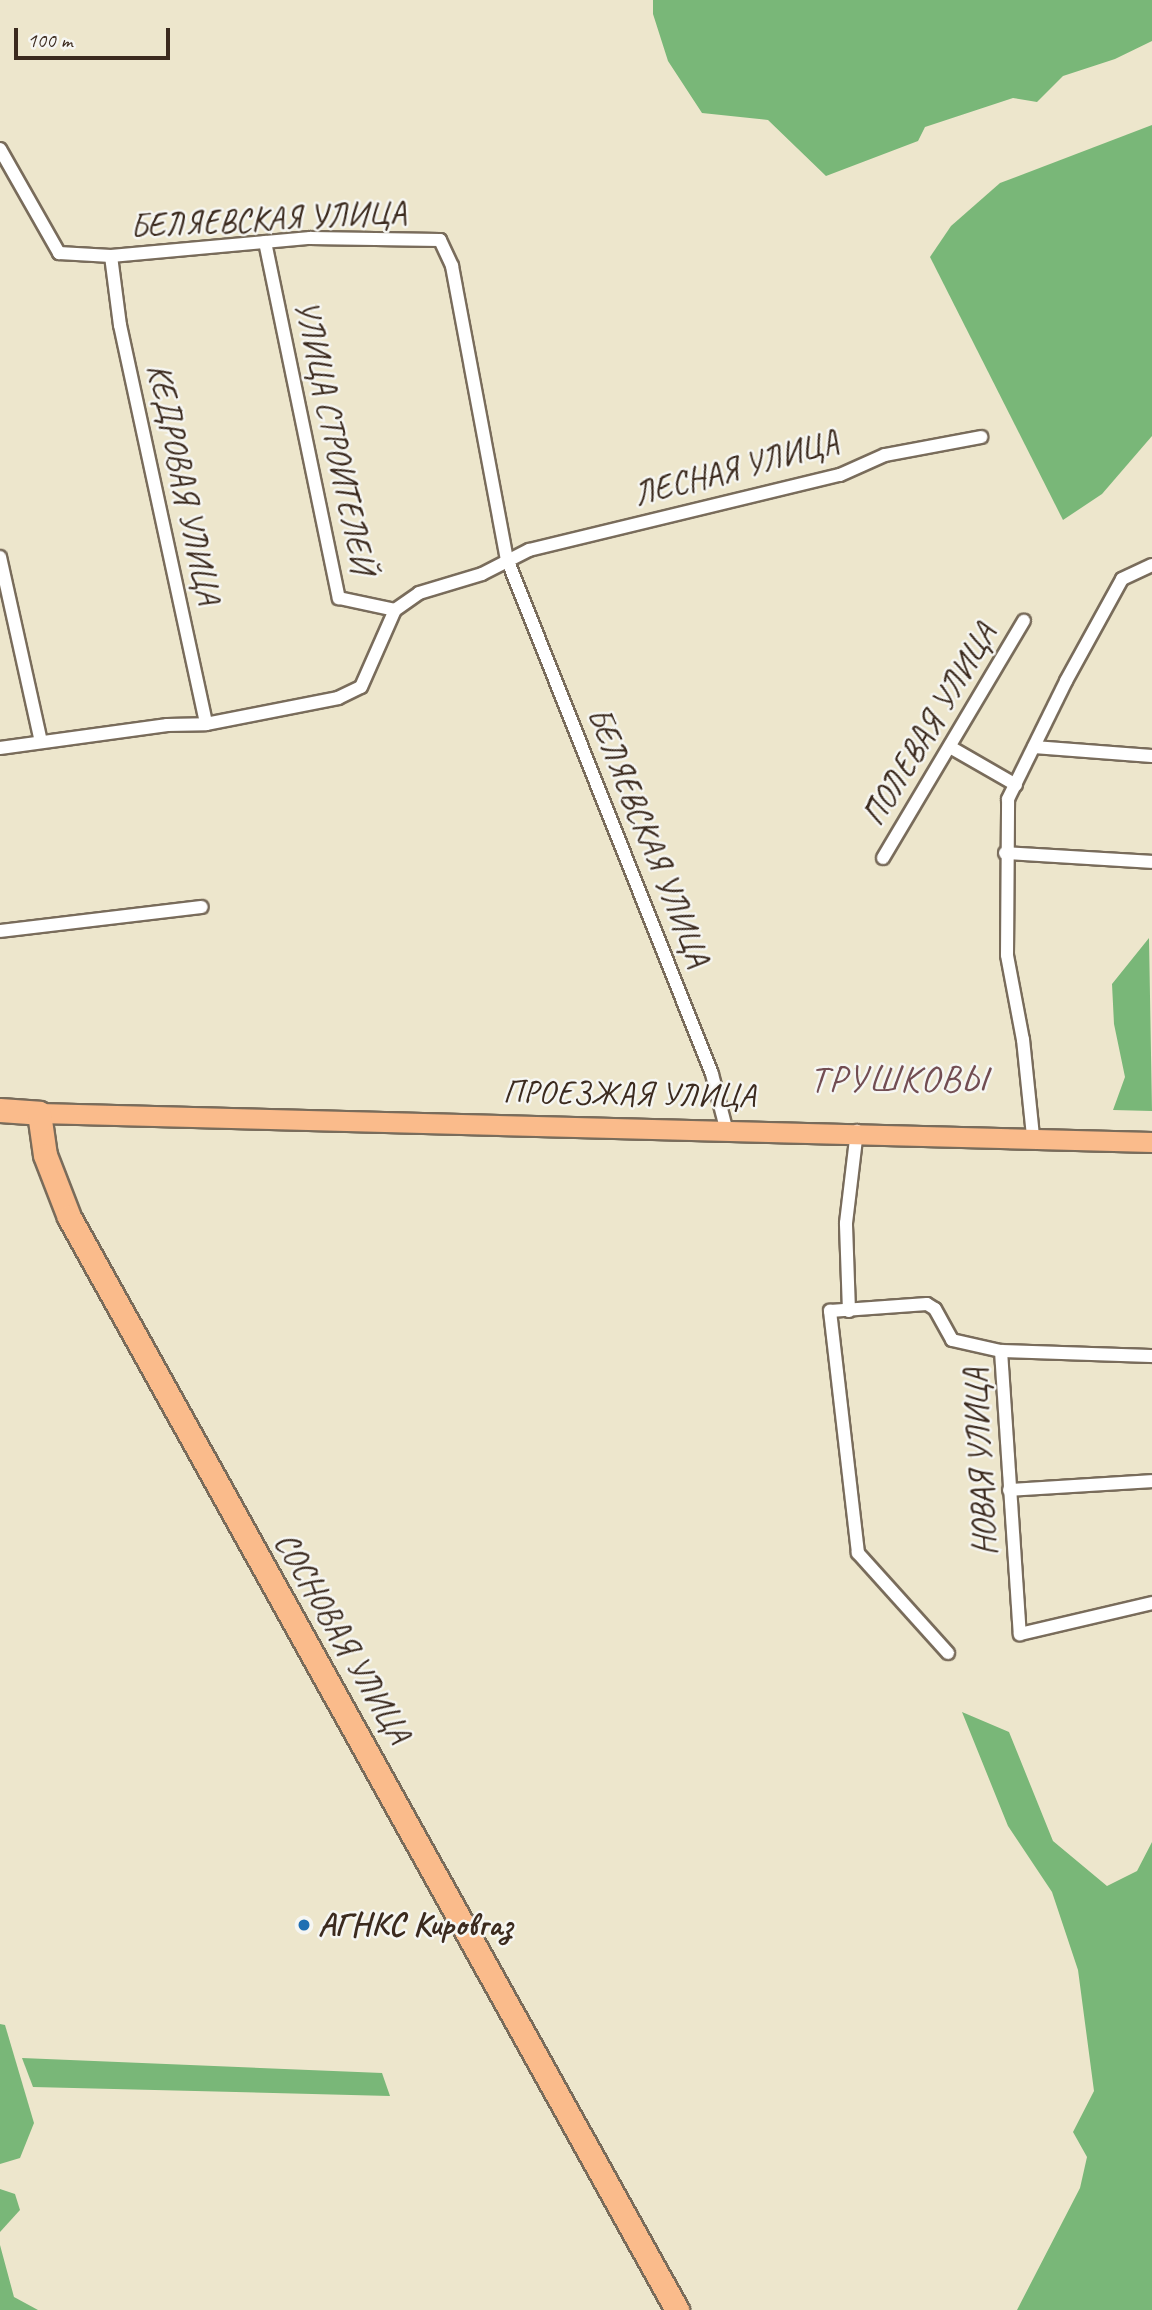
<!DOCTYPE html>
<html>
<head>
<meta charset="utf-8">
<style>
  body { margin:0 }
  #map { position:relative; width:1152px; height:2310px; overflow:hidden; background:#ede6cc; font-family:Caveat,sans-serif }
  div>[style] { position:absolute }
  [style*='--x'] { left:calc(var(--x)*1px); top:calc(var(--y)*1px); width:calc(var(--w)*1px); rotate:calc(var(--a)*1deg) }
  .forest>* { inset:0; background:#79b778 }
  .roads { filter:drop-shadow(2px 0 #796c5b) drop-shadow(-2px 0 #796c5b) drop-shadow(0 2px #796c5b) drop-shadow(0 -2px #796c5b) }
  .street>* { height:12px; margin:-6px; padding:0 6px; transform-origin:6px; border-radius:6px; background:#fff }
  .primary>* { height:19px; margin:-9.5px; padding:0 9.5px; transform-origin:9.5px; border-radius:9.5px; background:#fabb8b }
  .highway>* { height:23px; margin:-11.5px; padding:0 11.5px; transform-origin:11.5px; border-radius:11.5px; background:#fabb8b }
  .dots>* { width:19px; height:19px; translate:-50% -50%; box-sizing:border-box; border:4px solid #f6f6f2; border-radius:50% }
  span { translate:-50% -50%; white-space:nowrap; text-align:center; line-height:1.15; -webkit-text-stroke:5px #f6f6f2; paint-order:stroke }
  .street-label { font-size:33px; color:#3b2a1e }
  .poi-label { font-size:33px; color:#3b2a1e; font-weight:700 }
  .left { translate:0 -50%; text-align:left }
  .quarter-label { font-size:37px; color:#724d52; letter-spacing:2px }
  .scale { position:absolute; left:14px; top:28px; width:156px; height:32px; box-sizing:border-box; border:4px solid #3b2a1e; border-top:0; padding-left:9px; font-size:21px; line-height:24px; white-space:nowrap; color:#3b2a1e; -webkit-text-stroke:5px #f6f6f2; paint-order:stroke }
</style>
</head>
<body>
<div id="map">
  <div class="forest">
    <i style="clip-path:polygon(653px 0,1152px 0,1152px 41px,1115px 59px,1063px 76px,1037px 102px,1013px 98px,925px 127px,918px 141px,826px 176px,768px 120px,702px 113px,668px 61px,653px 14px)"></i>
    <i style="clip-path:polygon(1152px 125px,1152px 436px,1102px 494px,1063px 520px,930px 257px,951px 226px,1000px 183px)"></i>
    <i style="clip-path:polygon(1149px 938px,1152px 1111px,1113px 1110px,1125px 1077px,1114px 1024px,1112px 984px)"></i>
    <i style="clip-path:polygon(962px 1712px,1009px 1732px,1053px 1841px,1107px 1886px,1137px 1871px,1152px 1842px,1152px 2310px,1017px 2310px,1080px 2188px,1087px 2157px,1073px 2132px,1094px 2091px,1078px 1970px,1052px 1892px,1008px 1826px)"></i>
    <i style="clip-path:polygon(0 2024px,5px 2025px,34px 2123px,20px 2158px,0 2164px)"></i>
    <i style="clip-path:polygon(22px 2058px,382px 2073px,390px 2096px,33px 2087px)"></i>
    <i style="clip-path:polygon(0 2189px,15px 2194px,20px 2210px,0 2232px)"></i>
    <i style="clip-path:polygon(0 2245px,14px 2297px,38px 2310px,0 2310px)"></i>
  </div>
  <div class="roads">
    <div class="street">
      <i style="--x:0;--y:149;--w:120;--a:60.4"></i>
      <i style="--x:59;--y:253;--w:52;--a:3.3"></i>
      <i style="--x:111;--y:256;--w:200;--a:-5.2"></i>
      <i style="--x:310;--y:238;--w:130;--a:0.9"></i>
      <i style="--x:440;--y:240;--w:29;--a:65"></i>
      <i style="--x:452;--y:266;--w:298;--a:79.4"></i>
      <i style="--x:507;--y:559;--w:554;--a:68.29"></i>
      <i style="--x:712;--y:1074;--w:56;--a:75.5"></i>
      <i style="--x:265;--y:242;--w:364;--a:78.3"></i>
      <i style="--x:339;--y:598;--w:57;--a:12.1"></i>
      <i style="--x:111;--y:256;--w:70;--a:82.6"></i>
      <i style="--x:120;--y:325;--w:408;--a:77.8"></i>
      <i style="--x:0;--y:557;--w:189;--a:77.5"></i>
      <i style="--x:950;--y:747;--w:76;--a:29.9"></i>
      <i style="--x:1034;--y:747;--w:118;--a:4.4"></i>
      <i style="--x:0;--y:748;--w:169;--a:-7.8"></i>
      <i style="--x:167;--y:725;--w:39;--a:-1"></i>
      <i style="--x:206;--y:724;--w:135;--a:-11.1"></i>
      <i style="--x:338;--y:698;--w:25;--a:-26"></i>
      <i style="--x:361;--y:687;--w:84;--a:-66.2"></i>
      <i style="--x:395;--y:610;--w:29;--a:-35"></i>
      <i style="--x:419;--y:593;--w:66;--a:-16.8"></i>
      <i style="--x:482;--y:574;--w:53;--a:-27.1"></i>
      <i style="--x:529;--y:550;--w:320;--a:-13.6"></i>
      <i style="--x:840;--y:475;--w:49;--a:-24"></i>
      <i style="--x:885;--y:455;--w:98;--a:-10.6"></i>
      <i style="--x:1005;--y:853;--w:147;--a:3.5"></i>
      <i style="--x:883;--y:858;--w:276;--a:-59.3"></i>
      <i style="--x:0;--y:931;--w:203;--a:-6.8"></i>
      <i style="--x:1033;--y:1136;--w:97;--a:-95.9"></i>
      <i style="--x:1023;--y:1040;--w:86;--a:-100.7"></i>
      <i style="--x:1007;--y:955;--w:156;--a:-89.6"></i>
      <i style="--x:1008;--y:799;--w:131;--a:-63.8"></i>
      <i style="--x:1066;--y:681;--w:116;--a:-61.2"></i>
      <i style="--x:1122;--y:579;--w:33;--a:-25"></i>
      <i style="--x:849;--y:1311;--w:88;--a:-92"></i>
      <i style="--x:846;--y:1223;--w:93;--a:-83.2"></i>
      <i style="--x:1152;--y:1356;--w:151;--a:-178.1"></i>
      <i style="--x:1001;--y:1351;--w:284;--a:86.2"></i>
      <i style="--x:1020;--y:1634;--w:136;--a:-13.2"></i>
      <i style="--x:1009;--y:1490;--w:143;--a:-3.6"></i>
      <i style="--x:948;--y:1653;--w:135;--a:-132"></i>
      <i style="--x:858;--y:1553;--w:244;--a:-96.6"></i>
      <i style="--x:830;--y:1311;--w:97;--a:-4.1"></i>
      <i style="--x:927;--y:1304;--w:9;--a:32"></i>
      <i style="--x:935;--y:1309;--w:35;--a:61"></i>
      <i style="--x:952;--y:1340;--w:50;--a:12.7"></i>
    </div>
    <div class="primary">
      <i style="--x:39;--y:1113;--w:1113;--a:1.49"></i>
    </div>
    <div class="highway">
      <i style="--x:0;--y:1110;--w:39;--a:4"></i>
      <i style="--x:39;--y:1113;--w:42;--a:81.9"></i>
      <i style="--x:45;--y:1155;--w:66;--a:68.8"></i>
      <i style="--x:69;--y:1217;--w:1251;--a:60.91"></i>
    </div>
  </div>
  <div class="dots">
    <i style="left:304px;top:1925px;background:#1f6fb2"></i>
  </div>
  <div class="street-label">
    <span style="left:268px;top:220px;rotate:-3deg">БЕЛЯЕВСКАЯ УЛИЦА</span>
    <span style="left:334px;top:437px;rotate:78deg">УЛИЦА СТРОИТЕЛЕЙ</span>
    <span style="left:736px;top:469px;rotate:-15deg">ЛЕСНАЯ УЛИЦА</span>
    <span style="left:183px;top:484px;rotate:78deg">КЕДРОВАЯ УЛИЦА</span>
    <span style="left:930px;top:725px;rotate:-59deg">ПОЛЕВАЯ УЛИЦА</span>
    <span style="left:648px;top:837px;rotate:68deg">БЕЛЯЕВСКАЯ УЛИЦА</span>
    <span style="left:629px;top:1094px;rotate:1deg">ПРОЕЗЖАЯ УЛИЦА</span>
    <span style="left:981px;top:1462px;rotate:-93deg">НОВАЯ УЛИЦА</span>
    <span style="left:342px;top:1638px;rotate:60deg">СОСНОВАЯ УЛИЦА</span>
  </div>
  <div class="poi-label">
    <span class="left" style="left:318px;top:1925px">АГНКС Кировгаз</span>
  </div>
  <div class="quarter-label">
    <span style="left:899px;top:1079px">ТРУШКОВЫ</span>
  </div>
  <div class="scale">100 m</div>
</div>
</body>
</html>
